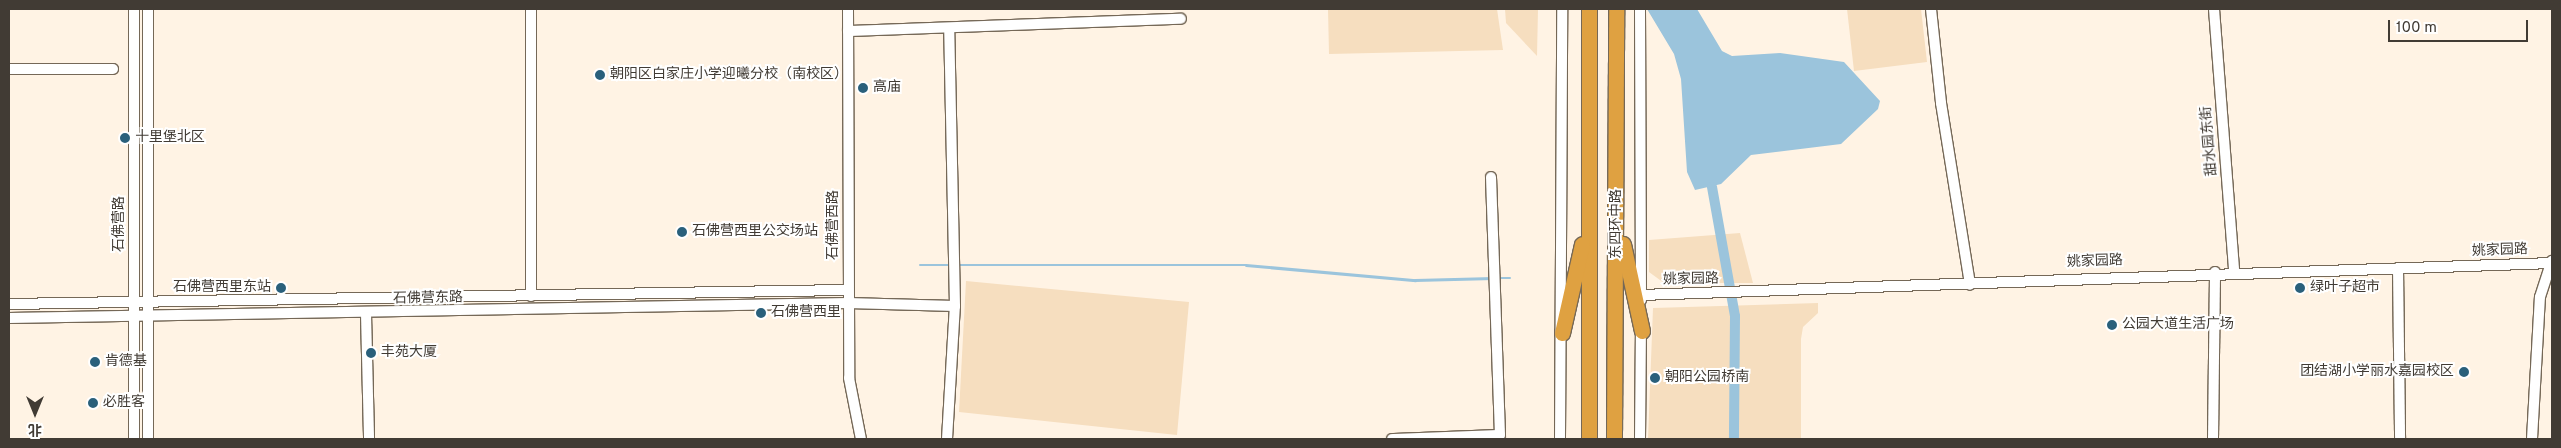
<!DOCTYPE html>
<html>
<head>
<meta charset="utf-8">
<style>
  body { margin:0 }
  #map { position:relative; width:2561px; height:448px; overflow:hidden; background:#fff3e4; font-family:Overpass,"Noto Sans SC",sans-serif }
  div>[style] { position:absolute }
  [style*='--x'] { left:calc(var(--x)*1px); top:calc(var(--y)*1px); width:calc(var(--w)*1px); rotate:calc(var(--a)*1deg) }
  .green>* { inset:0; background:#f6debf }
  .water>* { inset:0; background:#9bc4dc }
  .stream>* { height:2.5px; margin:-1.25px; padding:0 1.25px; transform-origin:1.25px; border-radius:1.25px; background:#9bc4dc }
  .canal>* { height:10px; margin:-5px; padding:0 5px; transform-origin:5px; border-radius:5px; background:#9bc4dc }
  .roads { filter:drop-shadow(1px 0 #756857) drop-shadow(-1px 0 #756857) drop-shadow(0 1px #756857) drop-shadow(0 -1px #756857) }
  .minor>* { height:10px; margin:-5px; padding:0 5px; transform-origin:5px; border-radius:5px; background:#fff }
  .highway>* { height:15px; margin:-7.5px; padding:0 7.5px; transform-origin:7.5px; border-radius:7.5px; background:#dfa141 }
  .dots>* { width:14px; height:14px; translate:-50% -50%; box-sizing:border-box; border:2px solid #fff; border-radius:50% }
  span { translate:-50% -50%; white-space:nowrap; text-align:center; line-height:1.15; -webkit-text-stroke:4px #fff; paint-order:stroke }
  .poi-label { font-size:14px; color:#413b34 }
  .left { translate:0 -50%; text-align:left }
  .right { translate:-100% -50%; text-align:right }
  .street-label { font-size:14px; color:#413b34 }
  .frame { position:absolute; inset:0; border:10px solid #413b34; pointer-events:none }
  .north { position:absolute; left:10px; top:388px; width:50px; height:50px; -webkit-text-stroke:4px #fff; paint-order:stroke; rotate:180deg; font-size:14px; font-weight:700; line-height:20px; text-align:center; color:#413b34 }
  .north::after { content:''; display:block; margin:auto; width:18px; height:22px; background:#413b34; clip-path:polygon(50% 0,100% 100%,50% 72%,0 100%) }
  .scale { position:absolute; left:2388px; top:20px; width:140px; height:22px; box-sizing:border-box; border:2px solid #413b34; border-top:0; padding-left:6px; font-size:15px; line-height:18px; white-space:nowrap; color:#413b34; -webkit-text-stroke:4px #fff; paint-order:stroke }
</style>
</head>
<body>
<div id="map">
  <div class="green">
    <i style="clip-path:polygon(1328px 9px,1497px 9px,1503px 50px,1329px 54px)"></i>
    <i style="clip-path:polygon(1505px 9px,1538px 9px,1537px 56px,1506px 23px)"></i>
    <i style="clip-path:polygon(1847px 9px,1921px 9px,1927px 62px,1854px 71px)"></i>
    <i style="clip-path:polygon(1740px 233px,1753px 283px,1664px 283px,1649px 272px,1649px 240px)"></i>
    <i style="clip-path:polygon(966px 281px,1189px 302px,1177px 435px,959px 412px)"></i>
    <i style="clip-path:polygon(1818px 303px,1818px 313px,1803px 327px,1801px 339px,1801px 439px,1648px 439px,1653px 308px)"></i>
  </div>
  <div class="water">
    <i style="clip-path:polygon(1647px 9px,1697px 9px,1722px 51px,1732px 56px,1780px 53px,1844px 62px,1880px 101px,1878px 109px,1841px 144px,1751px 155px,1721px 184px,1695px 190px,1687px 172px,1681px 79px,1674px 54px)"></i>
  </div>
  <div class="stream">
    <i style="--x:920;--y:265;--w:31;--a:0"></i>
    <i style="--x:956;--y:265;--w:290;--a:0"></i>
    <i style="--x:1246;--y:265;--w:170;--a:5.1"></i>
    <i style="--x:1415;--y:280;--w:78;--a:-1.5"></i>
    <i style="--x:1498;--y:278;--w:12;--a:0"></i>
  </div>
  <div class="canal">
    <i style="--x:1712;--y:187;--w:131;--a:79.9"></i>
    <i style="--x:1735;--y:316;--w:123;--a:90.5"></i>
  </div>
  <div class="roads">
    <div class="minor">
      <i style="--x:148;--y:9;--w:430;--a:90"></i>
      <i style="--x:531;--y:9;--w:287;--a:90"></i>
      <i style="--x:848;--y:9;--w:369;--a:89.8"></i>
      <i style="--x:849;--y:378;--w:62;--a:78.9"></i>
      <i style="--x:1640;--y:9;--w:291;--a:89.8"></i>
      <i style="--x:1931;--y:9;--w:95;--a:83.9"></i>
      <i style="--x:1941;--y:103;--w:184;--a:80.9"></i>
      <i style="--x:2214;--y:9;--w:263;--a:85.6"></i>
      <i style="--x:848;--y:31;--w:333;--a:-2.1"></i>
      <i style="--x:9;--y:69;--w:104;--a:0"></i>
      <i style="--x:2398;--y:268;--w:171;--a:89.3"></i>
      <i style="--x:1641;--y:295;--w:912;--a:-2.01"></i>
      <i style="--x:9;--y:304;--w:839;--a:-0.96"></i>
      <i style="--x:366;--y:314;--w:125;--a:88.6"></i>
      <i style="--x:9;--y:318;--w:839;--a:-1.02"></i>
      <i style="--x:848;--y:303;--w:107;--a:1.6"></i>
      <i style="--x:134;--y:439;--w:430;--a:-90"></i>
      <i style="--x:947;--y:439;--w:133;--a:-86.6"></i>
      <i style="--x:955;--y:306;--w:277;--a:-91.2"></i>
      <i style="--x:1392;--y:439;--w:108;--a:-2.1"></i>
      <i style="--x:1500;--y:435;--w:258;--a:-92"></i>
      <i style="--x:1560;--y:439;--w:430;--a:-89.7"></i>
      <i style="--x:1640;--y:439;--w:114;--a:-89.5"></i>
      <i style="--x:2213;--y:439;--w:167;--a:-89.3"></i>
      <i style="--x:2532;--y:439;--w:142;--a:-86.8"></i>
      <i style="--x:2540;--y:297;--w:38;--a:-72"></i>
    </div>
    <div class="highway">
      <i style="--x:1589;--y:9;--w:430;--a:90"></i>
      <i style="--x:1623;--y:244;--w:89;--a:77.7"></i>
      <i style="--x:1562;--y:333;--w:91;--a:-77.3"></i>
      <i style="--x:1614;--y:439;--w:430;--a:-89.7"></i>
    </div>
  </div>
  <div class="dots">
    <i style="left:600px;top:75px;background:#2a607b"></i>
    <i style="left:863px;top:88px;background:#2a607b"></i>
    <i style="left:125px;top:138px;background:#2a607b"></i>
    <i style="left:682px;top:232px;background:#2a607b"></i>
    <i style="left:281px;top:288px;background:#2a607b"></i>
    <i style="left:2300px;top:288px;background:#2a607b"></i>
    <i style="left:761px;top:313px;background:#2a607b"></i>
    <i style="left:2112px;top:325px;background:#2a607b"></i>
    <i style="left:371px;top:353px;background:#2a607b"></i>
    <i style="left:95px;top:362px;background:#2a607b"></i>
    <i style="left:2464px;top:372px;background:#2a607b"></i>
    <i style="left:1655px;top:378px;background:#2a607b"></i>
    <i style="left:93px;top:403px;background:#2a607b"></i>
  </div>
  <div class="poi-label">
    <span class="left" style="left:610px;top:75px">朝阳区白家庄小学迎曦分校（南校区）</span>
    <span class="left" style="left:873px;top:88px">高庙</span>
    <span class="left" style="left:135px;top:138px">十里堡北区</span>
    <span class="left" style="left:692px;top:232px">石佛营西里公交场站</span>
    <span class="right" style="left:271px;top:288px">石佛营西里东站</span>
    <span class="left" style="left:2310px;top:288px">绿叶子超市</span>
    <span class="left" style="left:771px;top:313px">石佛营西里</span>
    <span class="left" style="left:2122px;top:325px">公园大道生活广场</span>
    <span class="left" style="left:381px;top:353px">丰苑大厦</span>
    <span class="left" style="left:105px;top:362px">肯德基</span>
    <span class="right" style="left:2454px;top:372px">团结湖小学丽水嘉园校区</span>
    <span class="left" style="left:1665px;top:378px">朝阳公园桥南</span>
    <span class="left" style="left:103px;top:403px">必胜客</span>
  </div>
  <div class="street-label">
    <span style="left:2210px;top:141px;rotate:-95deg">甜水园东街</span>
    <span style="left:120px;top:224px;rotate:-90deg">石佛营路</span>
    <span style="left:1617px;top:224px;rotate:-90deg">东四环中路</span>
    <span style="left:834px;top:225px;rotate:-90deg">石佛营西路</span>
    <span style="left:2500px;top:251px;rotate:-2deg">姚家园路</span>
    <span style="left:2095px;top:262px;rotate:-2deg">姚家园路</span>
    <span style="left:1691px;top:280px;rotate:-1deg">姚家园路</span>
    <span style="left:428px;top:299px;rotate:-1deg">石佛营东路</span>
  </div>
  <div class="frame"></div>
  <div class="north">北</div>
  <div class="scale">100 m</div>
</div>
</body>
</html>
